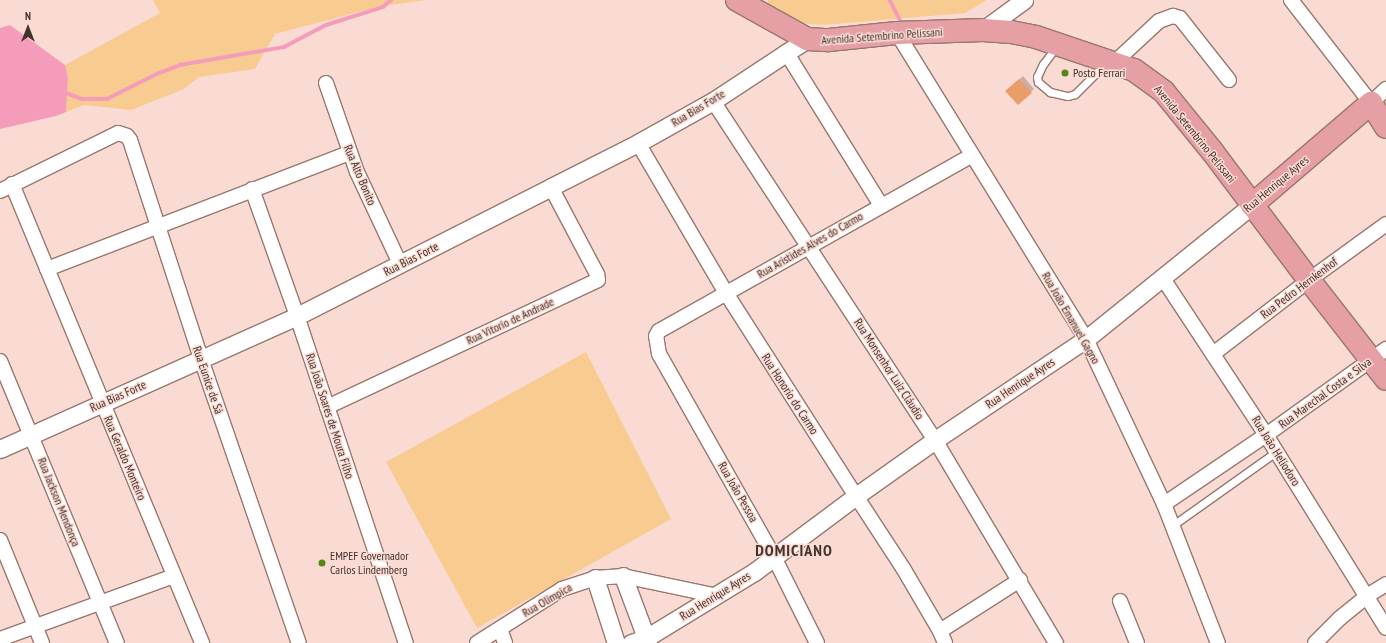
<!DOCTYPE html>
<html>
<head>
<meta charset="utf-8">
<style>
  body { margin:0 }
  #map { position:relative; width:1386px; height:643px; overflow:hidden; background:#fadbd3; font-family:"PT Sans Narrow",sans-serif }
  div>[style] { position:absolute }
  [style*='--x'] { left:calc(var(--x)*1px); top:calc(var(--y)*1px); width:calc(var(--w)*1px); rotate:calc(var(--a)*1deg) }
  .green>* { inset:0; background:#f8cb91 }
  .water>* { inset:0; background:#f69cbb }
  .shadow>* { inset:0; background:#0003 }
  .stream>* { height:3.5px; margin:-1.75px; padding:0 1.75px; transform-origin:1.75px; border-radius:1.75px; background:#f69cbb }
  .building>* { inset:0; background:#e99d69 }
  .roads { filter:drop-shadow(1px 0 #99776e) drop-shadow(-1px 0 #99776e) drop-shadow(0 1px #99776e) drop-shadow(0 -1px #99776e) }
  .service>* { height:7px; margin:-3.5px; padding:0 3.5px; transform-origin:3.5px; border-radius:3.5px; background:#fff }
  .minor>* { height:14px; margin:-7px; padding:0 7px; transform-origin:7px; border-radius:7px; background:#fff }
  .tertiary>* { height:17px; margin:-8.5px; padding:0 8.5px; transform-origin:8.5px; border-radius:8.5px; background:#fff }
  .primary>* { height:22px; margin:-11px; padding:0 11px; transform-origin:11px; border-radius:11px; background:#e59fa5 }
  .dots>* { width:11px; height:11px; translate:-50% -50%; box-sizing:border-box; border:2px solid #fadbd3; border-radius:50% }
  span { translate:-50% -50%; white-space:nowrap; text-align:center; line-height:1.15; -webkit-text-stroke:3px #fadbd3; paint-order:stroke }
  .street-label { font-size:12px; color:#42332f }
  .poi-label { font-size:12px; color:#42332f }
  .left { translate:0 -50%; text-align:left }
  .district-label { font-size:16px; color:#42332f; font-weight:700; letter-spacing:1px }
  .north { position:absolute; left:8px; top:8px; width:40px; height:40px; -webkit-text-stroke:3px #fadbd3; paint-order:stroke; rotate:0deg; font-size:11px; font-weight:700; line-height:16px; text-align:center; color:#42332f }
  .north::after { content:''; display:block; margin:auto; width:14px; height:18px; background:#42332f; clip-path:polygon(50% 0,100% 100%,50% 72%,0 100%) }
</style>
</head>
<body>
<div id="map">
  <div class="green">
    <i style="clip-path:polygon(153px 0,428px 0,381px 6px,275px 34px,255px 69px,199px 77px,184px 89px,131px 110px,84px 105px,66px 112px,68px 78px,65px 65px,160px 13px)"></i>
    <i style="clip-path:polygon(768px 0,987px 0,965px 13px,823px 25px,799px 23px,765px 12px)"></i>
    <i style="clip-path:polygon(586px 352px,671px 519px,477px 628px,386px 462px)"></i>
  </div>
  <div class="water">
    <i style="clip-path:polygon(10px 25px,65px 65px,68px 78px,66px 112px,56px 116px,0 129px,0 28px)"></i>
  </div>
  <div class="shadow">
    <i style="clip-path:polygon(1023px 76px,1034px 89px,1031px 92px,1010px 88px)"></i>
  </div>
  <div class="stream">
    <i style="--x:890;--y:0;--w:29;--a:63"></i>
    <i style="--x:63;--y:92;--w:20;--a:20"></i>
    <i style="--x:82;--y:99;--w:25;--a:0"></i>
    <i style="--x:107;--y:99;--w:56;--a:-26.6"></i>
    <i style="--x:157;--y:74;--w:25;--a:-21"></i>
    <i style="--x:180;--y:65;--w:106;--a:-9.8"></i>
    <i style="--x:284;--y:47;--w:47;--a:-27.6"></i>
    <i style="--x:326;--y:25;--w:60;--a:-17.5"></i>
    <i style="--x:383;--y:7;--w:11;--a:-41"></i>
  </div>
  <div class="building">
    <i style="clip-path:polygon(1019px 79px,1032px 93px,1018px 105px,1005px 91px)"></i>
  </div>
  <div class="roads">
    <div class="service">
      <i style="--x:1056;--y:47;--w:21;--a:127"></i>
      <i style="--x:1043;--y:64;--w:14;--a:115"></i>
      <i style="--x:1037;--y:77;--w:5;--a:79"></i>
      <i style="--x:1038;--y:82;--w:16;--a:40"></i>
      <i style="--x:1050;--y:92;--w:18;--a:13"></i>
      <i style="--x:1068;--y:96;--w:7;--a:-16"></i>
      <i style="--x:1075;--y:94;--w:42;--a:-45"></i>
      <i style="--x:1173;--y:525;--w:128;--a:-35.4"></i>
    </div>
    <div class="minor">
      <i style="--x:1291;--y:0;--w:130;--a:52.2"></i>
      <i style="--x:1371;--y:103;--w:21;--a:-43"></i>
      <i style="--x:897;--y:33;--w:360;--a:58.3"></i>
      <i style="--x:1086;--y:339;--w:183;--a:64.7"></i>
      <i style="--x:1164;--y:504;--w:149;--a:68.8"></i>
      <i style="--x:786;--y:52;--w:180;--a:58.2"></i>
      <i style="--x:1115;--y:62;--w:60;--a:-43"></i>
      <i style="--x:1159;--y:21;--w:15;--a:-20"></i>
      <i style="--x:1173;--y:16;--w:7;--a:16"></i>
      <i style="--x:1180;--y:18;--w:79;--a:51.7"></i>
      <i style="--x:326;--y:83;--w:94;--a:70.8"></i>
      <i style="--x:357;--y:172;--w:102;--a:64.9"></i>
      <i style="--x:713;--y:101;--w:405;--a:56.8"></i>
      <i style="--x:935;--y:440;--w:236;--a:59.2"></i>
      <i style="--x:638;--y:143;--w:174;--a:59.6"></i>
      <i style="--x:726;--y:293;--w:241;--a:57.4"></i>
      <i style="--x:856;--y:496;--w:86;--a:56.9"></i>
      <i style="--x:903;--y:568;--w:73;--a:59.6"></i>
      <i style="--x:940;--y:631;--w:13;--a:67"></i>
      <i style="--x:12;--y:184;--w:497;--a:67.5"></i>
      <i style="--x:252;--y:189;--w:135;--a:70.5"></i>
      <i style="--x:297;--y:316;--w:345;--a:71.6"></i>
      <i style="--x:0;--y:191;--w:131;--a:-26.2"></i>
      <i style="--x:118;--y:133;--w:9;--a:18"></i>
      <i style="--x:127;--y:136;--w:5;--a:53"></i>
      <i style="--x:130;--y:140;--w:230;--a:72"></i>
      <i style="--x:201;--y:359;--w:300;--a:71"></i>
      <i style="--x:47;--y:269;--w:324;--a:-21"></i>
      <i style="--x:1162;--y:277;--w:189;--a:56.6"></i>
      <i style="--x:1266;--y:435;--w:227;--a:58.1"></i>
      <i style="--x:1213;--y:354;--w:121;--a:-37.6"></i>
      <i style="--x:1309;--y:280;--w:95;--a:-36"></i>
      <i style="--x:0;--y:361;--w:305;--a:67.5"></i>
      <i style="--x:327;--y:407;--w:299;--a:-25.1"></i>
      <i style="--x:598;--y:280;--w:6;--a:-99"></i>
      <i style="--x:597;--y:274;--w:98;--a:-117.9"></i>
      <i style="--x:1164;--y:504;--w:123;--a:-34.1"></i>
      <i style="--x:1266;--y:435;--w:148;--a:-35.6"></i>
      <i style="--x:0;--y:540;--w:111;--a:67.8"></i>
      <i style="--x:1120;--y:601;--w:45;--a:68"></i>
      <i style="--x:500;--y:629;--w:15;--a:70"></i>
      <i style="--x:940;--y:631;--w:95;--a:-32.5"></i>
      <i style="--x:0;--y:639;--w:185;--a:-19.9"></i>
      <i style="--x:477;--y:643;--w:101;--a:-32.4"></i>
      <i style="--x:562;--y:589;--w:35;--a:-18"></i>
      <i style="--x:595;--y:578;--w:28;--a:-4"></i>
      <i style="--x:623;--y:576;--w:97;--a:11.9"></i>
      <i style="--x:817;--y:643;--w:96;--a:-116.6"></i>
      <i style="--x:774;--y:557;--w:233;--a:-119.5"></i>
      <i style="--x:659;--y:354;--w:18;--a:-99"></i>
      <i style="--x:656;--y:336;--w:6;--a:-59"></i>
      <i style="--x:659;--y:331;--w:359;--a:-29.3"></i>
      <i style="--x:1315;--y:643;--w:35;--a:-45"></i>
      <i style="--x:1340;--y:618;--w:35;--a:-39"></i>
      <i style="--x:1367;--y:596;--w:22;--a:-32"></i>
    </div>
    <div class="tertiary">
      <i style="--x:983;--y:30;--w:51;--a:-36.2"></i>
      <i style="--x:0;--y:449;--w:325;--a:-24.1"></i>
      <i style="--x:297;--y:316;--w:285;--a:-26.9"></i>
      <i style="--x:551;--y:187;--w:97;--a:-26.8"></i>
      <i style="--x:638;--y:143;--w:86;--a:-29.2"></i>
      <i style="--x:713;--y:101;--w:113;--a:-33.4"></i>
      <i style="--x:623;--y:576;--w:72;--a:69.5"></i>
      <i style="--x:595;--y:578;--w:68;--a:72.1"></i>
      <i style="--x:631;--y:643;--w:16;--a:-18"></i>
      <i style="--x:646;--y:638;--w:127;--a:-31.4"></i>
      <i style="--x:754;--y:572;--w:127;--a:-36.7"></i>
      <i style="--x:856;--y:496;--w:97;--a:-35.3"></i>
      <i style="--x:935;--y:440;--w:182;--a:-33.8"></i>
      <i style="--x:1086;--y:339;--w:213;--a:-38.9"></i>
    </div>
    <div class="primary">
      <i style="--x:737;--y:0;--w:80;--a:29.1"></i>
      <i style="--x:807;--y:39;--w:22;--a:3"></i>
      <i style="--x:829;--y:40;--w:68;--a:-5.9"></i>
      <i style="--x:897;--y:33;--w:86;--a:-2"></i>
      <i style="--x:983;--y:30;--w:28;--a:4"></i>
      <i style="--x:1011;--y:32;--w:25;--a:11"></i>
      <i style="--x:1036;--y:37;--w:103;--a:18.6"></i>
      <i style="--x:1134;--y:70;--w:37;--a:36"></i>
      <i style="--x:1164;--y:92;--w:76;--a:50.9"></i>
      <i style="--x:1212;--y:151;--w:161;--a:53.1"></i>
      <i style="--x:1309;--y:280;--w:125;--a:52.1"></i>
      <i style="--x:1252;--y:205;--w:157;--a:-40.6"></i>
      <i style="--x:1371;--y:103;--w:28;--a:58"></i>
    </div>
  </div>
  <div class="dots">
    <i style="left:1065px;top:73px;background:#588515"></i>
    <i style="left:322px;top:563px;background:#588515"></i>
  </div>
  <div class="street-label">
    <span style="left:882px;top:36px;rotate:-4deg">Avenida Setembrino Pelissani</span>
    <span style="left:698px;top:108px;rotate:-31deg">Rua Bias Forte</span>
    <span style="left:1195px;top:134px;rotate:51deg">Avenida Setembrino Pelissani</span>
    <span style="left:360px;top:175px;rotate:67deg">Rua Alto Bonito</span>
    <span style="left:1276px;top:184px;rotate:-40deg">Rua Henrique Ayres</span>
    <span style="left:810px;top:245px;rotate:-30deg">Rua Aristides Alves do Carmo</span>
    <span style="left:411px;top:259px;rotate:-27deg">Rua Bias Forte</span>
    <span style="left:1299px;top:288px;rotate:-37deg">Rua Pedro Hernkenhof</span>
    <span style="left:1071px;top:318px;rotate:60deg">Rua João Emanuel Gagno</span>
    <span style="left:510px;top:321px;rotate:-25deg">Rua Vitorio de Andrade</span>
    <span style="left:889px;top:369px;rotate:57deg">Rua Monsenhor Luiz Cláudio</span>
    <span style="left:208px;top:380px;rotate:71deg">Rua Eunice de Sá</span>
    <span style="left:1020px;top:383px;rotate:-34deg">Rua Henrique Ayres</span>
    <span style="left:1325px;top:393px;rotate:-36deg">Rua Marechal Costa e Silva</span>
    <span style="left:790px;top:394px;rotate:57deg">Rua Honorio do Carmo</span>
    <span style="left:118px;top:396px;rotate:-24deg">Rua Bias Forte</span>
    <span style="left:330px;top:416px;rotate:72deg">Rua João Soares de Moura Filho</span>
    <span style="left:1276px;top:451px;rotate:58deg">Rua João Heliodoro</span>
    <span style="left:125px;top:458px;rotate:67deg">Rua Geraldo Monteiro</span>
    <span style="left:738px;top:492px;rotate:60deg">Rua João Pessoa</span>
    <span style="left:59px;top:502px;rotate:68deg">Rua Jackson Mendonça</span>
    <span style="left:715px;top:596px;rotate:-32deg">Rua Henrique Ayres</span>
    <span style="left:547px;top:600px;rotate:-30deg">Rua Olimpica</span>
  </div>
  <div class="poi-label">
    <span class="left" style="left:1073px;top:73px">Posto Ferrari</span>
    <span class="left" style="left:330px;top:563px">EMPEF Governador<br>Carlos Lindemberg</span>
  </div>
  <div class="district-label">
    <span style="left:794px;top:550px">DOMICIANO</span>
  </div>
  <div class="north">N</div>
</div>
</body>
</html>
